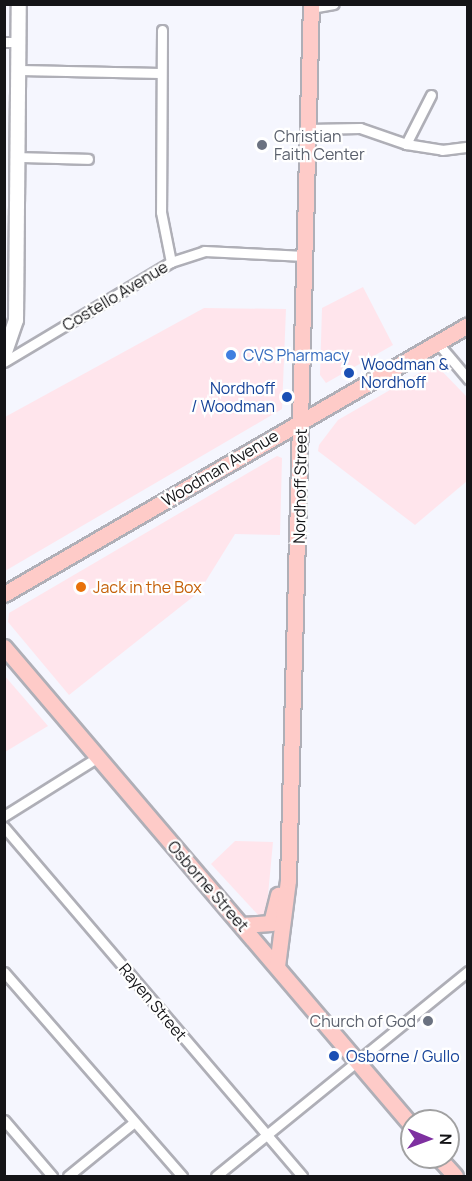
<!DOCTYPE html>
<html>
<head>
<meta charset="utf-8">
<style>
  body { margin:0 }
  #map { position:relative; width:472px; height:1181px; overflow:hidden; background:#f5f6fe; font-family:Manrope,sans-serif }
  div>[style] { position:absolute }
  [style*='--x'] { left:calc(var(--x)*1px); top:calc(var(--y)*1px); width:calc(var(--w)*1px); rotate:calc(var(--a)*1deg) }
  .commercial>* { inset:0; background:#ffe5ec }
  .roads { filter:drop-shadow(2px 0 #afafb7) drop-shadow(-2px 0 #afafb7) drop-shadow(0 2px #afafb7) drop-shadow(0 -2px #afafb7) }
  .street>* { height:9px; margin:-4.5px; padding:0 4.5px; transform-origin:4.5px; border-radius:4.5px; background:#fff }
  .secondary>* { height:14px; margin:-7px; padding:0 7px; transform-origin:7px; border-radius:7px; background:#fff }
  .primary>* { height:15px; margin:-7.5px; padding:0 7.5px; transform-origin:7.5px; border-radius:7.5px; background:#fecbc8 }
  .dots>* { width:16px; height:16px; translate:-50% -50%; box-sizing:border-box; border:3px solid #fff; border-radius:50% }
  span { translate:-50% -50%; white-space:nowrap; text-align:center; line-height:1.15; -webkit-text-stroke:4.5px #fff; paint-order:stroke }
  .worship-label { font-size:16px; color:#5b616d }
  .left { translate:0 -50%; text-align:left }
  .right { translate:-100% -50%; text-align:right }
  .street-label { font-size:16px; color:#141417 }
  .shop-label { font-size:16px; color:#366cbe }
  .transit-label { font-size:16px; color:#164399 }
  .food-label { font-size:16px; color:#c56008 }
  .frame { position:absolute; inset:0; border:6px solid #141417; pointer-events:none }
  .north { position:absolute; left:400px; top:1109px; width:60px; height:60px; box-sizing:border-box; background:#fff; border:2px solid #a1a1a2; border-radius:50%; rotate:91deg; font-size:16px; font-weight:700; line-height:24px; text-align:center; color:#141417 }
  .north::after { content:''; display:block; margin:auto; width:21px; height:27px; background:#7e30a0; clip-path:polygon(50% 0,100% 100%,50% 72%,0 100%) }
</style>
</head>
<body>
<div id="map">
  <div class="commercial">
    <i style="clip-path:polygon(363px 287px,393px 345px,326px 383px,320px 375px,322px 308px)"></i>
    <i style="clip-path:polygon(204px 308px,286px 309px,282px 409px,5px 571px,5px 417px)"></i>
    <i style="clip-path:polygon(435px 364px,467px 397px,467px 481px,415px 525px,318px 451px,319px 445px,338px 420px)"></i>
    <i style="clip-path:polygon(277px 456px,282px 458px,280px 535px,235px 534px,199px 592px,69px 695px,8px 622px,9px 613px)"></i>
    <i style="clip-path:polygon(4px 675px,48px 726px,5px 752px,4px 752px)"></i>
    <i style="clip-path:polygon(235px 841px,273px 842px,266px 916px,260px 917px,211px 864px)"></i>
  </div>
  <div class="roads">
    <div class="street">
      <i style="--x:311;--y:8;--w:23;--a:-10"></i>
      <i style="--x:162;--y:30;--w:182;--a:90.3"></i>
      <i style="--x:161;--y:212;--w:51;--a:78.7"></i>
      <i style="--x:4;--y:42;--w:15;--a:0"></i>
      <i style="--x:20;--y:70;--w:140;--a:1.2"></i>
      <i style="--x:308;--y:129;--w:52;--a:-1.1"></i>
      <i style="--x:360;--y:128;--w:49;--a:19.2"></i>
      <i style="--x:406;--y:144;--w:36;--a:9"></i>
      <i style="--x:442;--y:150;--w:26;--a:-7"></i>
      <i style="--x:406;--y:144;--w:55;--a:-63"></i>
      <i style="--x:18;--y:157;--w:70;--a:1.6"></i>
      <i style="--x:436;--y:341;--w:50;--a:49.9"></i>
      <i style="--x:4;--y:362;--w:195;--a:-30.9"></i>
      <i style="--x:171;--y:262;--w:35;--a:-18"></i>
      <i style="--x:204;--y:251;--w:101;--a:2.8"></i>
      <i style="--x:4;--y:816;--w:111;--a:-32.1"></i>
      <i style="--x:4;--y:827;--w:459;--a:49.5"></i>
      <i style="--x:4;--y:972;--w:271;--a:48.9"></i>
      <i style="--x:4;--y:1120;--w:74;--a:49.4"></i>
      <i style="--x:68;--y:1176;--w:84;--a:-39.2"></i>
      <i style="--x:216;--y:1176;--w:325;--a:-39.1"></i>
    </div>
    <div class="secondary">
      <i style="--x:4;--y:355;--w:37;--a:-71"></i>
      <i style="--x:16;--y:320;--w:316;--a:-89.5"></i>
    </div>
    <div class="primary">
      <i style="--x:4;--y:594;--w:536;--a:-30.1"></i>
      <i style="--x:4;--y:647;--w:629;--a:49.58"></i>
      <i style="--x:242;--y:925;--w:29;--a:-4"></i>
      <i style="--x:271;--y:923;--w:29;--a:-76"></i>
      <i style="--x:277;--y:966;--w:87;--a:-82.7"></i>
      <i style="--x:288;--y:880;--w:876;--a:-88.5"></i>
      <i style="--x:438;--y:1157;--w:25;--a:48"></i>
    </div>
  </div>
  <div class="dots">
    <i style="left:262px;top:145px;background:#6b7280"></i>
    <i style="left:231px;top:355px;background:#3f7fe0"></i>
    <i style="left:349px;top:373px;background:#1a4fb4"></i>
    <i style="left:287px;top:397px;background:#1a4fb4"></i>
    <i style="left:81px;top:587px;background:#e8710a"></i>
    <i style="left:428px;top:1021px;background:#6b7280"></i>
    <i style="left:334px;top:1056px;background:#1a4fb4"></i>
  </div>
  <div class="worship-label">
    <span class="left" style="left:274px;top:145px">Christian<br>Faith Center</span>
    <span class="right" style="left:416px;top:1021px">Church of God</span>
  </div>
  <div class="street-label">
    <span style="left:115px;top:296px;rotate:-31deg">Costello Avenue</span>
    <span style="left:220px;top:468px;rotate:-31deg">Woodman Avenue</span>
    <span style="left:300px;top:486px;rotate:-89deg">Nordhoff Street</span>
    <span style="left:208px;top:886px;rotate:49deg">Osborne Street</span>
    <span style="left:153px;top:1002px;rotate:50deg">Rayen Street</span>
  </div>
  <div class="shop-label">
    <span class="left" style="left:243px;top:355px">CVS Pharmacy</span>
  </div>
  <div class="transit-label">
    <span class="left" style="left:361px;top:373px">Woodman &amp;<br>Nordhoff</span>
    <span class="right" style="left:275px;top:397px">Nordhoff<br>/ Woodman</span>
    <span class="left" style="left:346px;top:1056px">Osborne / Gullo</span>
  </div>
  <div class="food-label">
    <span class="left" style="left:93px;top:587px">Jack in the Box</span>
  </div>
  <div class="frame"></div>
  <div class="north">N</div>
</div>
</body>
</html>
